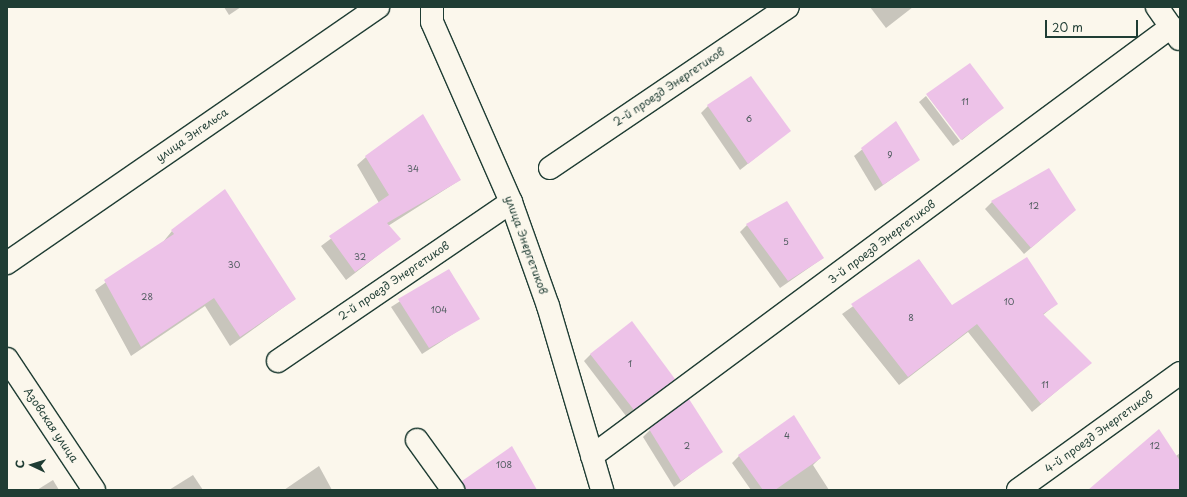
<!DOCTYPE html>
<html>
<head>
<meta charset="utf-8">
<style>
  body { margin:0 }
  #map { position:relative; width:1187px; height:497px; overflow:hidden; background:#fbf7ec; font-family:"Playpen Sans",sans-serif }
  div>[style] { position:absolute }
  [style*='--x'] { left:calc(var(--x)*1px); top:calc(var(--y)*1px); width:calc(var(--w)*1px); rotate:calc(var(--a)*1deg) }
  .shadow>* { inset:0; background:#0003 }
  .building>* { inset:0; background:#edc2e8 }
  .roads { filter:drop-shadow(1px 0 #1f3d34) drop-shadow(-1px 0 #1f3d34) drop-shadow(0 1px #1f3d34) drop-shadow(0 -1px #1f3d34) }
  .minor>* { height:22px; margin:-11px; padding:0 11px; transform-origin:11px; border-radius:11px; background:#fbf7ec }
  span { translate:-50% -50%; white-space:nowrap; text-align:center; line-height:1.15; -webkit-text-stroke:3px #fbf7ec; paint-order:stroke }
  .number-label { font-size:9px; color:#525e61 }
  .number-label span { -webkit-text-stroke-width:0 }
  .street-label { font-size:11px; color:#1f3d34 }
  .frame { position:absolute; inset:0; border:8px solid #1f3d34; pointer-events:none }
  .north { position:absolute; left:12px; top:445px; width:40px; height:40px; -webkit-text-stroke:3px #fbf7ec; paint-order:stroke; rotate:274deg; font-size:11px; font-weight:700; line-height:16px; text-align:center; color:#1f3d34 }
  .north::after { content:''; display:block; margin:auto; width:14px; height:18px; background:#1f3d34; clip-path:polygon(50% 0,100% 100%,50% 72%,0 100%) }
  .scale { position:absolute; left:1045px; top:20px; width:93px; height:18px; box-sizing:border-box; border:2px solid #1f3d34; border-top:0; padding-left:5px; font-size:12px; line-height:14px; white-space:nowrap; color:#1f3d34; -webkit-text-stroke:3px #fbf7ec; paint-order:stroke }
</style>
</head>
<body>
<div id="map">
  <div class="shadow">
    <i style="clip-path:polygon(224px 7px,241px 7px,229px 15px)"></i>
    <i style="clip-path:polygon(870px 7px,913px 7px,886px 28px)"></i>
    <i style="clip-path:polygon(927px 95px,1002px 108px,962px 140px)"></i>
    <i style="clip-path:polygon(926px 96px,960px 141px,953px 146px,919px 102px)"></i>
    <i style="clip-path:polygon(708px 106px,789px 131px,740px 170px,701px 113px)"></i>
    <i style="clip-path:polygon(896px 122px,918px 160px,875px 191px,854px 156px)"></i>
    <i style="clip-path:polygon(366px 157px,460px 180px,388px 226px,399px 239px,346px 280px,321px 246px,379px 203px,357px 165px)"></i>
    <i style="clip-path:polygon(992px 202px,1075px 210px,1024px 254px,985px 209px)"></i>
    <i style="clip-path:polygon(747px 225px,823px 258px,780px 288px,740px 232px)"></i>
    <i style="clip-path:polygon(172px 231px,295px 299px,230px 346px,205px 306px,131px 356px,95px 290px,163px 242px)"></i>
    <i style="clip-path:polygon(919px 260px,952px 306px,1056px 304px,1043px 315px,1090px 363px,1032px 412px,968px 332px,899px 385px,842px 314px)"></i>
    <i style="clip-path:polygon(449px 270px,478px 318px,422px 354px,391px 307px)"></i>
    <i style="clip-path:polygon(591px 354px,674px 379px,626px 416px,584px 361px)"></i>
    <i style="clip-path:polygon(650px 430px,721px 451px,674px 487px,643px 437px)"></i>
    <i style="clip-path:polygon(1180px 453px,1180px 490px,1176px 456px)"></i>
    <i style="clip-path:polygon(739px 456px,820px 458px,813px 465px,829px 490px,751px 490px,732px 463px)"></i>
    <i style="clip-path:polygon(319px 466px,332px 490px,284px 490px)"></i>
    <i style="clip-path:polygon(193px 475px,203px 490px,169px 490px)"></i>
    <i style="clip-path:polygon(53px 480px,59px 490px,37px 490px)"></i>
  </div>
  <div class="building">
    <i style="clip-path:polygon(970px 63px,1004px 108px,961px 140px,926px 94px)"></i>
    <i style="clip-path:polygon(751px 76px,791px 131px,748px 164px,707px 105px)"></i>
    <i style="clip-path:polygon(423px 114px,461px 180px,387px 223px,401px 239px,355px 272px,329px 236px,389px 195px,365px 156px)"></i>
    <i style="clip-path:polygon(896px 121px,920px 160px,883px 185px,861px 148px)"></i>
    <i style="clip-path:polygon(1049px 168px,1076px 210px,1031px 248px,991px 201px)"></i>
    <i style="clip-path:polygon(225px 189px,296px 299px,240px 337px,214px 298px,141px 347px,104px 280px,174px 234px,171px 230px)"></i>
    <i style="clip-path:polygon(787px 201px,824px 258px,788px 281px,746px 224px)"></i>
    <i style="clip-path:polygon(1027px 257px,1058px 304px,1043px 314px,1092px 363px,1041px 404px,977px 324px,908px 377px,851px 304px,919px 259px,952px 305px)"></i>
    <i style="clip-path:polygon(449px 269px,480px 319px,429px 348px,398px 299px)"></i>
    <i style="clip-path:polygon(632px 321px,675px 379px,634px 410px,590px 354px)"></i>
    <i style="clip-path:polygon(689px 399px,723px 452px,681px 481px,649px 429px)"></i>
    <i style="clip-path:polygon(794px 415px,821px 458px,775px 490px,763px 490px,738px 455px)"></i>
    <i style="clip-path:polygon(1159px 429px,1180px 461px,1180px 490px,1088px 490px)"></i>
    <i style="clip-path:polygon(512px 446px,537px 490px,465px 490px,462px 481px)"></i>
  </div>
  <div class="roads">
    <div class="minor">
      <i style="--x:432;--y:7;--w:15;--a:90"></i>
      <i style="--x:432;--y:22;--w:197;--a:66.3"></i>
      <i style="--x:511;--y:202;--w:110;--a:70.4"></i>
      <i style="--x:548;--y:306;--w:192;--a:73.6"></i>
      <i style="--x:1157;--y:7;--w:39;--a:55"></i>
      <i style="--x:550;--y:168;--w:287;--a:-34.1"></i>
      <i style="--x:7;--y:263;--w:451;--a:-34.6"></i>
      <i style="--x:7;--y:359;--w:157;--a:56.4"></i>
      <i style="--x:278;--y:361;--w:282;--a:-34.3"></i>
      <i style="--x:417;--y:440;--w:62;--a:54.2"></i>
      <i style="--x:592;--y:456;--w:721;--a:-36.54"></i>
      <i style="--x:1018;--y:490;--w:200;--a:-35.8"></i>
    </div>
  </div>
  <div class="number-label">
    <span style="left:965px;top:101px">11</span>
    <span style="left:749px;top:118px">6</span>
    <span style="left:890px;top:154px">9</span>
    <span style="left:413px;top:168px">34</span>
    <span style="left:1034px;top:205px">12</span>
    <span style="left:786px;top:241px">5</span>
    <span style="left:360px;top:256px">32</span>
    <span style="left:234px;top:264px">30</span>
    <span style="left:147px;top:296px">28</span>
    <span style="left:1009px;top:301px">10</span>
    <span style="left:439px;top:309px">104</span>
    <span style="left:911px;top:317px">8</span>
    <span style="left:630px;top:363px">1</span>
    <span style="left:1045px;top:384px">11</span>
    <span style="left:787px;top:435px">4</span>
    <span style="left:687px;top:445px">2</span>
    <span style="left:1155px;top:445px">12</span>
    <span style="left:504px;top:464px">108</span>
  </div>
  <div class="street-label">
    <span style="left:669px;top:87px;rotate:-34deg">2-й проезд Энергетиков</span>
    <span style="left:192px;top:135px;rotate:-35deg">улица Энгельса</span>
    <span style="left:882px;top:242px;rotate:-37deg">3-й проезд Энергетиков</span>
    <span style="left:526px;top:245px;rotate:70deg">улица Энергетиков</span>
    <span style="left:394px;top:281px;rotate:-34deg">2-й проезд Энергетиков</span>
    <span style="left:51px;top:425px;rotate:56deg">Азовская улица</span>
    <span style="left:1099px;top:432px;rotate:-36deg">4-й проезд Энергетиков</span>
  </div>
  <div class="frame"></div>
  <div class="north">С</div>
  <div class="scale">20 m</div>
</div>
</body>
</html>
